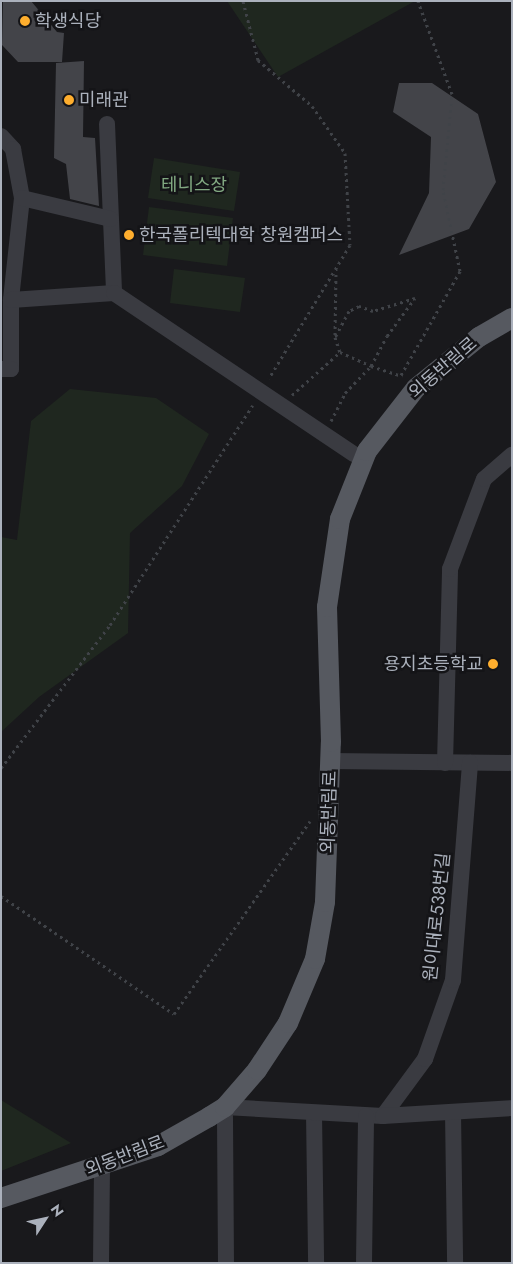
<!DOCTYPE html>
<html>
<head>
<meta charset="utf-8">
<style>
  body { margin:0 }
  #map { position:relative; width:513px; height:1264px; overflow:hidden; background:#19191c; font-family:Jost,"Noto Sans KR",sans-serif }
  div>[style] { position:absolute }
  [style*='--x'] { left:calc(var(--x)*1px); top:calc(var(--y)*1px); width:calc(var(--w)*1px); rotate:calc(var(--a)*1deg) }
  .green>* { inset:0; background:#1f271f }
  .building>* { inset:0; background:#434449 }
  .path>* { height:3px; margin-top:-1.5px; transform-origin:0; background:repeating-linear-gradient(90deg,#404348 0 2.5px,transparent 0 6.5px) }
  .minor>* { height:16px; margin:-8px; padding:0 8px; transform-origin:8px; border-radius:8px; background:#3a3b41 }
  .major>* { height:20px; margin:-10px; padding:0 10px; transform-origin:10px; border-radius:10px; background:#565960 }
  .dots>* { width:14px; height:14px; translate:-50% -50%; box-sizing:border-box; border:2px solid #141417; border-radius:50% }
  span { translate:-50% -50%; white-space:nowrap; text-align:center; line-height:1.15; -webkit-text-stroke:5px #141417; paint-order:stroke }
  .poi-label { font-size:18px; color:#abb1bc }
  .left { translate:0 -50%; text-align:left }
  .right { translate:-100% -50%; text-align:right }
  .park-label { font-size:18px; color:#81a881 }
  .street-label { font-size:18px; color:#abb1bc }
  .frame { position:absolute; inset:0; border:2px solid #abb1bc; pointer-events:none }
  .north { position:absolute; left:20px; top:1194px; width:50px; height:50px; -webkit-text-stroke:4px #141417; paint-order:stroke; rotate:55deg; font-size:14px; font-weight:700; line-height:20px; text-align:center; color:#abb1bc }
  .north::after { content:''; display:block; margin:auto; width:18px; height:22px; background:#abb1bc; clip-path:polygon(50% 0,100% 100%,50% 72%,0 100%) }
</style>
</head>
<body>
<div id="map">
  <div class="green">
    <i style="clip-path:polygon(227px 1px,415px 1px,278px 77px)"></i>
    <i style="clip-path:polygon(154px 158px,240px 172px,234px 211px,148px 198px)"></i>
    <i style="clip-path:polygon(149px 207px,233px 218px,227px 266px,143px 255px)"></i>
    <i style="clip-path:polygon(174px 269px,245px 278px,240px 312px,170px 303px)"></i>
    <i style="clip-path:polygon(70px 389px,156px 398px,209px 434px,182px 486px,130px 533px,128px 633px,39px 697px,1px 732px,1px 537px,17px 540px,31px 421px)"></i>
    <i style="clip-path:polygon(1px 1100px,71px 1143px,1px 1171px)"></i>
  </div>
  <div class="building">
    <i style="clip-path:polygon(3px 1px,31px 1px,57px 32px,64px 33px,62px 62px,18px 62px,2px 45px)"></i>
    <i style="clip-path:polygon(84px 61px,83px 137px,95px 138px,99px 206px,70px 199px,66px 164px,54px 158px,56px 63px)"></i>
    <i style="clip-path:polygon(399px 83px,432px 83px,478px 114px,496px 182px,469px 229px,399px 255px,429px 193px,431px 137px,393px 112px)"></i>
  </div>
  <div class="path">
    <i style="--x:243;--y:1;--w:61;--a:75.7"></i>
    <i style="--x:258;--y:60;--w:71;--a:40.4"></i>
    <i style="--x:312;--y:106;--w:57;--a:54.9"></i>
    <i style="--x:345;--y:153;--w:92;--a:86.9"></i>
    <i style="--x:350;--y:245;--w:156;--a:121.3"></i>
    <i style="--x:335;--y:335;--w:66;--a:-89.1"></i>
    <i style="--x:401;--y:375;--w:120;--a:-60.4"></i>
    <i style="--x:460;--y:271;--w:83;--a:-101.9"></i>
    <i style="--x:443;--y:190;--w:96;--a:-84.6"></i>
    <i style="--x:452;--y:94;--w:99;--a:-110.1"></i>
    <i style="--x:292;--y:395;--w:64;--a:-41.9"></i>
    <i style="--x:340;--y:352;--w:34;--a:24"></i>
    <i style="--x:371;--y:366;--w:34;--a:-62"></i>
    <i style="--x:387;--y:336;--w:47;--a:-53.6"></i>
    <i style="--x:415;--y:298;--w:44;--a:162.8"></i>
    <i style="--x:373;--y:311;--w:15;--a:-160"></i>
    <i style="--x:359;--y:306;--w:11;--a:153"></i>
    <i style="--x:349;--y:311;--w:30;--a:118"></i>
    <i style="--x:335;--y:337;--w:16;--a:72"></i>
    <i style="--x:331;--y:421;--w:31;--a:-63"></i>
    <i style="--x:345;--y:393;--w:37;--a:-46"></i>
    <i style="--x:371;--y:366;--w:33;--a:18"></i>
    <i style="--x:1;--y:768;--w:180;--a:-52.7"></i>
    <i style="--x:110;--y:625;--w:262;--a:-57"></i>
    <i style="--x:1;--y:896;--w:209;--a:34.3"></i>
    <i style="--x:174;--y:1014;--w:236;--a:-54.8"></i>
  </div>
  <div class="minor">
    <i style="--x:107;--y:124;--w:169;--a:87.6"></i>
    <i style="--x:1;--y:136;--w:18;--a:47"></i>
    <i style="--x:13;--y:149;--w:50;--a:79.6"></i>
    <i style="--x:22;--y:198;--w:103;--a:96.2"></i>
    <i style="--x:11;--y:300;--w:69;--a:90"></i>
    <i style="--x:11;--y:369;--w:10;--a:180"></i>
    <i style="--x:22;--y:198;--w:91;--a:13.3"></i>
    <i style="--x:11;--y:300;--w:103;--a:-3.9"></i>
    <i style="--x:114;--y:293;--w:289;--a:33.9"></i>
    <i style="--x:330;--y:761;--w:182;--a:0.6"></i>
    <i style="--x:445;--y:763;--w:194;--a:-88.5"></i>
    <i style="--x:450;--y:569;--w:96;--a:-69.3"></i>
    <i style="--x:484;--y:479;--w:37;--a:-41"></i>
    <i style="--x:453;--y:1112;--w:151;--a:89.2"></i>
    <i style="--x:314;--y:1113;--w:150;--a:89.2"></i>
    <i style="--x:383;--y:1116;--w:71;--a:-53.6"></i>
    <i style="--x:425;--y:1059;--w:84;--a:-70.5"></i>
    <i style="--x:453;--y:980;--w:218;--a:-85.5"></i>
    <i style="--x:101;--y:1263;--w:97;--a:-89.4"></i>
    <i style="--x:226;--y:1263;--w:156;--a:-90.4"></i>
    <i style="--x:225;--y:1107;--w:158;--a:3.3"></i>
    <i style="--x:383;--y:1116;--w:129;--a:-3.5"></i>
    <i style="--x:364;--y:1263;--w:147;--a:-89.2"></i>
  </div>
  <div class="major">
    <i style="--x:1;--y:1198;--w:165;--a:-18.3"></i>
    <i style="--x:158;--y:1146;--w:59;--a:-29.6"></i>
    <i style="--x:209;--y:1117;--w:19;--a:-32"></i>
    <i style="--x:225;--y:1107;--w:49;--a:-49.1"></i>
    <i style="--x:257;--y:1070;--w:56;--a:-56.6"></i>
    <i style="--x:288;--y:1023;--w:69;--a:-67.1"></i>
    <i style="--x:315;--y:959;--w:58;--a:-80"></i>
    <i style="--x:325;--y:902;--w:160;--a:-87.9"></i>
    <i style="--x:331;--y:742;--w:135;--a:-91.7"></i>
    <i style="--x:327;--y:607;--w:89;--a:-81.6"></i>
    <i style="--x:340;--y:519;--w:73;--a:-68.3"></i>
    <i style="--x:367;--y:451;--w:80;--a:-52.1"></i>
    <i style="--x:416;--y:388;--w:81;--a:-39"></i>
    <i style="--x:479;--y:337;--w:38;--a:-30"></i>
  </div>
  <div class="dots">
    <i style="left:25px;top:21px;background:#feae2e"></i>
    <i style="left:69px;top:100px;background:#feae2e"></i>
    <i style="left:129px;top:235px;background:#feae2e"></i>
    <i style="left:493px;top:664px;background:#feae2e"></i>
  </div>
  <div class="poi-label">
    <span class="left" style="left:35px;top:21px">학생식당</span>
    <span class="left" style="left:79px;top:100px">미래관</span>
    <span class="left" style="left:139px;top:235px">한국폴리텍대학 창원캠퍼스</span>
    <span class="right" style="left:483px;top:664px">용지초등학교</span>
  </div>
  <div class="park-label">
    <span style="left:194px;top:185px">테니스장</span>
  </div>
  <div class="street-label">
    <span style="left:443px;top:368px;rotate:-41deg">외동반림로</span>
    <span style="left:329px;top:812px;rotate:-88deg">외동반림로</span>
    <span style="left:437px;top:917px;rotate:-84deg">원이대로538번길</span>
    <span style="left:125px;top:1156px;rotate:-21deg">외동반림로</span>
  </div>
  <div class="frame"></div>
  <div class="north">N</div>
</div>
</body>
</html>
